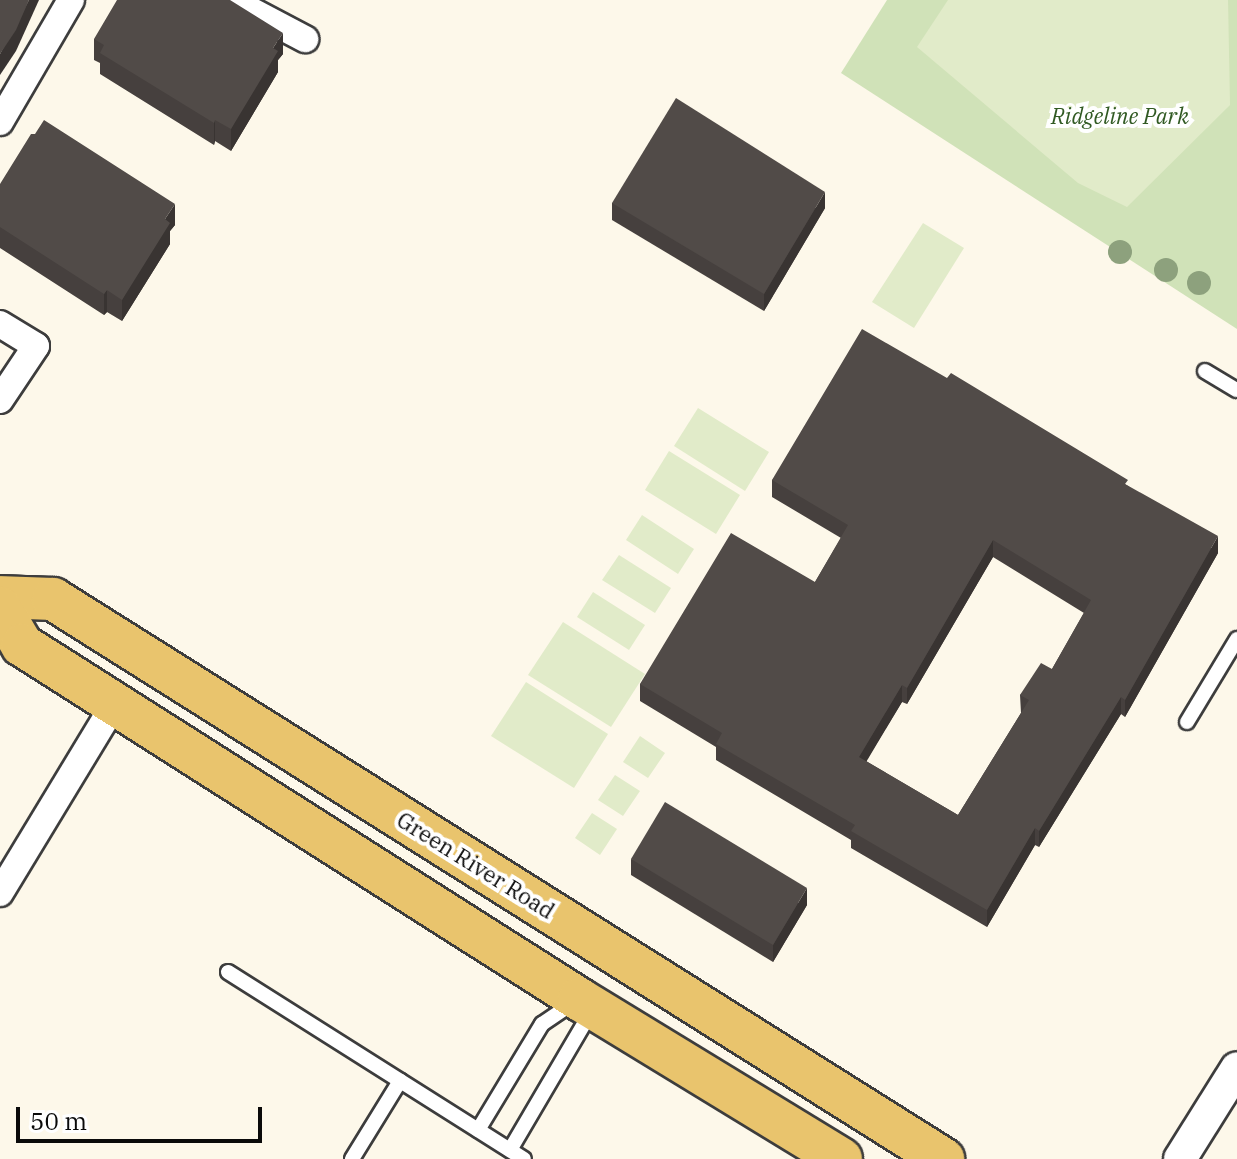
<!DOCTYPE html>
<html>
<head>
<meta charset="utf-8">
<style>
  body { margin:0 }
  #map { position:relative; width:1237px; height:1159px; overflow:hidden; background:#fdf8ea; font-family:"IBM Plex Serif",serif }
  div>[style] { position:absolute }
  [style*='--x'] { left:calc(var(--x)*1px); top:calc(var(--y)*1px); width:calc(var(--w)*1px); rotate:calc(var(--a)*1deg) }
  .green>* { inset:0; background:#d0e2b8 }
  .pitch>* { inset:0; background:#e1ebc9 }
  .roads { filter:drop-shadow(2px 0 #3d3d3d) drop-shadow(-2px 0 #3d3d3d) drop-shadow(0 2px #3d3d3d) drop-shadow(0 -2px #3d3d3d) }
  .service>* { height:14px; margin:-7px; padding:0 7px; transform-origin:7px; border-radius:7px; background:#fff }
  .minor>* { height:26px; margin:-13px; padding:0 13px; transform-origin:13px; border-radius:13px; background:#fff }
  .tertiary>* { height:32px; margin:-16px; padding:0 16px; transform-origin:16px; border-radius:16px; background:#fff }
  .primary>* { height:42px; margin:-21px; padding:0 21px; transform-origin:21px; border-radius:21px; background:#e9c46d }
  .trees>* { width:24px; height:24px; margin:-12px; border-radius:50%; background:#8da17d }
  .wall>* { inset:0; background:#46403e }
  .shaded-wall>* { inset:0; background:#393432 }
  .building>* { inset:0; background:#514b48 }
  span { translate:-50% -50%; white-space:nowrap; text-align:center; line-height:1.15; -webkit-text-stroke:8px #fff; paint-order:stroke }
  .park-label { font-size:22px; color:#315a23; font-style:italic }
  .street-label { font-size:22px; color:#0a0a0a }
  .scale { position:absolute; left:16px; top:1107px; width:246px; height:36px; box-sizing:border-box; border:4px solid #0a0a0a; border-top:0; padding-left:10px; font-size:24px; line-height:28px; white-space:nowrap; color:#0a0a0a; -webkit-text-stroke:6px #fff; paint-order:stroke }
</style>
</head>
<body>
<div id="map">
  <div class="green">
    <i style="clip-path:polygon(887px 0,1237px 0,1237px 329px,841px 73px)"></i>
  </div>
  <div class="pitch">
    <i style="clip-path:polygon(948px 0,1228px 0,1230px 105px,1127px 207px,1078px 183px,917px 47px)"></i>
    <i style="clip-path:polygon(923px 223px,964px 248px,914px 328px,872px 302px)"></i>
    <i style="clip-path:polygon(698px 408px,769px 452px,745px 491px,674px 446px)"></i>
    <i style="clip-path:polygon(669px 451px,740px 495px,716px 534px,645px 490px)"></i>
    <i style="clip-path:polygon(642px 515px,694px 549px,678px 574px,626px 540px)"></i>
    <i style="clip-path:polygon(619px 555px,671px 588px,655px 613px,602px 580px)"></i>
    <i style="clip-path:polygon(593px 592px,645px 625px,629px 650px,577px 617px)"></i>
    <i style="clip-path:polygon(563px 622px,645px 674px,611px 727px,528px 675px)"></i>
    <i style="clip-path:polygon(526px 682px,608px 734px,574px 788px,491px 736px)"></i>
    <i style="clip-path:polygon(640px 736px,665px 753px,648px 778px,623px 762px)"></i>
    <i style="clip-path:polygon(615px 775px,640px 791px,623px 816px,598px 800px)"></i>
    <i style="clip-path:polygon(592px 813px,617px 829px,600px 855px,575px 838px)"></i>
  </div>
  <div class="roads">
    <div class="service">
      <i style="--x:1205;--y:371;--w:37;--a:31"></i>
      <i style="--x:1187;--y:722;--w:97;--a:-58.9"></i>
      <i style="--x:228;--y:972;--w:350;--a:32.3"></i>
      <i style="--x:478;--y:1130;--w:124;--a:-58.9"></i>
      <i style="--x:542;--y:1024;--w:41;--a:-34.1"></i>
      <i style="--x:510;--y:1150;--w:160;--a:-59.6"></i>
      <i style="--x:352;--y:1159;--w:92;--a:-58.4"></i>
    </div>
    <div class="minor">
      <i style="--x:231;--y:0;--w:84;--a:27.8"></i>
      <i style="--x:0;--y:122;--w:141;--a:-59.8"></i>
      <i style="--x:0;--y:324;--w:42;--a:31.4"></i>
      <i style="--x:36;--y:346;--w:65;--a:123.7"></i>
      <i style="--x:0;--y:893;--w:220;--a:-58.8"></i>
    </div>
    <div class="tertiary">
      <i style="--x:1180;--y:1159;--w:107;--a:-57.9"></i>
    </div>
    <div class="primary">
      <i style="--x:0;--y:597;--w:53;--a:2.2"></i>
      <i style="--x:53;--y:599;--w:1052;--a:32.18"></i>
      <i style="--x:0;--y:608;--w:43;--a:59.3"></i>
      <i style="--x:22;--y:645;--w:660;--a:32.44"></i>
      <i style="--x:579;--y:999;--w:307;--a:31.4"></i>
    </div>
  </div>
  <div class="trees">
    <i style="left:1120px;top:252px"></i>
    <i style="left:1166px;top:270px"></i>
    <i style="left:1199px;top:283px"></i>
  </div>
  <div class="wall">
    <i style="clip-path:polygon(94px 39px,283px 54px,278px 60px,278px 72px,231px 151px,215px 141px,214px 145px,100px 74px,100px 63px,94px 60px)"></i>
    <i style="clip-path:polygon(0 184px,175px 225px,170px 231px,170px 244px,122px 321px,107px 312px,104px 315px,0 248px)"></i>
    <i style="clip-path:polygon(612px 203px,825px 208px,764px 311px,612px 220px)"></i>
    <i style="clip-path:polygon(evenodd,947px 378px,1128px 486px,1218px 553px,1125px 717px,1121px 714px,1039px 847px,1035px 845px,987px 927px,851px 848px,851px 840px,716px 760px,716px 747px,640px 701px,640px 684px,815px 582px,841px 538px,772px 497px,772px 480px,947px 378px,993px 557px,1084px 613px,1052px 669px,1020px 695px,1021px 713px,958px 815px,866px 761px,902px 702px,907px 704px,993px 557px)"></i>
    <i style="clip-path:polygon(631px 859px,807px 905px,773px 962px,631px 875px)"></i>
  </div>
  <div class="shaded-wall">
    <i style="clip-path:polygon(29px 0,39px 0,16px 51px,0 75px,0 54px)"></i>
    <i style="clip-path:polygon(283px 33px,283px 54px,278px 60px,278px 72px,231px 151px,231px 129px,273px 48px)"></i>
    <i style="clip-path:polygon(215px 120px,215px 141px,214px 145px,214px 123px)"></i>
    <i style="clip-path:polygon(825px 192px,825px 208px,764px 311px,764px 294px)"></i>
    <i style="clip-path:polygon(175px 204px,175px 225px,170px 231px,170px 244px,122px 321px,122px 300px,165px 219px)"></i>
    <i style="clip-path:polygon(107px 290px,107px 312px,104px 315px,104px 294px)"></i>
    <i style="clip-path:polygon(1218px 536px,1218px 553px,1125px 717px,1125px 700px)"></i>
    <i style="clip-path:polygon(993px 540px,993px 557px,907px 704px,907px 688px)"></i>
    <i style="clip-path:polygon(902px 685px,902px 702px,859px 774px,859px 757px)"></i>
    <i style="clip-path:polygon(1121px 697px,1121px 714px,1039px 847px,1039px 831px)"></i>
    <i style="clip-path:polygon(1035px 828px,1035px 845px,987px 927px,987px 910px)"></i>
    <i style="clip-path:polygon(807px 888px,807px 905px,773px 962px,773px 945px)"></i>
  </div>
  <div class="building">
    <i style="clip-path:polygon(0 0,29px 0,16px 30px,0 54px)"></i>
    <i style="clip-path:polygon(117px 0,230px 0,283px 33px,273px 48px,278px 51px,231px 129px,215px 120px,214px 123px,100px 53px,104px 45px,94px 39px)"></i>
    <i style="clip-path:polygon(676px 98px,825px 192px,764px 294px,612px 203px)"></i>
    <i style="clip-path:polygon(44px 120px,175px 204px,165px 219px,170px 223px,122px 300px,107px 290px,104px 294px,0 227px,0 184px,31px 134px,35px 134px)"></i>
    <i style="clip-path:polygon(evenodd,862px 329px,947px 378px,951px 373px,1128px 480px,1125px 484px,1218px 536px,1125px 700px,1121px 697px,1039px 831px,1035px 828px,987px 910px,851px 831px,855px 825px,716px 744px,722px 733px,640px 684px,731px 533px,815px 582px,848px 525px,772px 480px,862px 329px,993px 540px,1091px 600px,1052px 669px,1041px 663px,1020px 695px,1029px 700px,958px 815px,859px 757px,902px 685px,907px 688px,993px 540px)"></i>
    <i style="clip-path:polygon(665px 802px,807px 888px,773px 945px,631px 859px)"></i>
  </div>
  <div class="park-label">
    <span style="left:1120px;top:116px">Ridgeline Park</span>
  </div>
  <div class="street-label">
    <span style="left:476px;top:865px;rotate:32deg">Green River Road</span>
  </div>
  <div class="scale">50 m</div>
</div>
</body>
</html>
